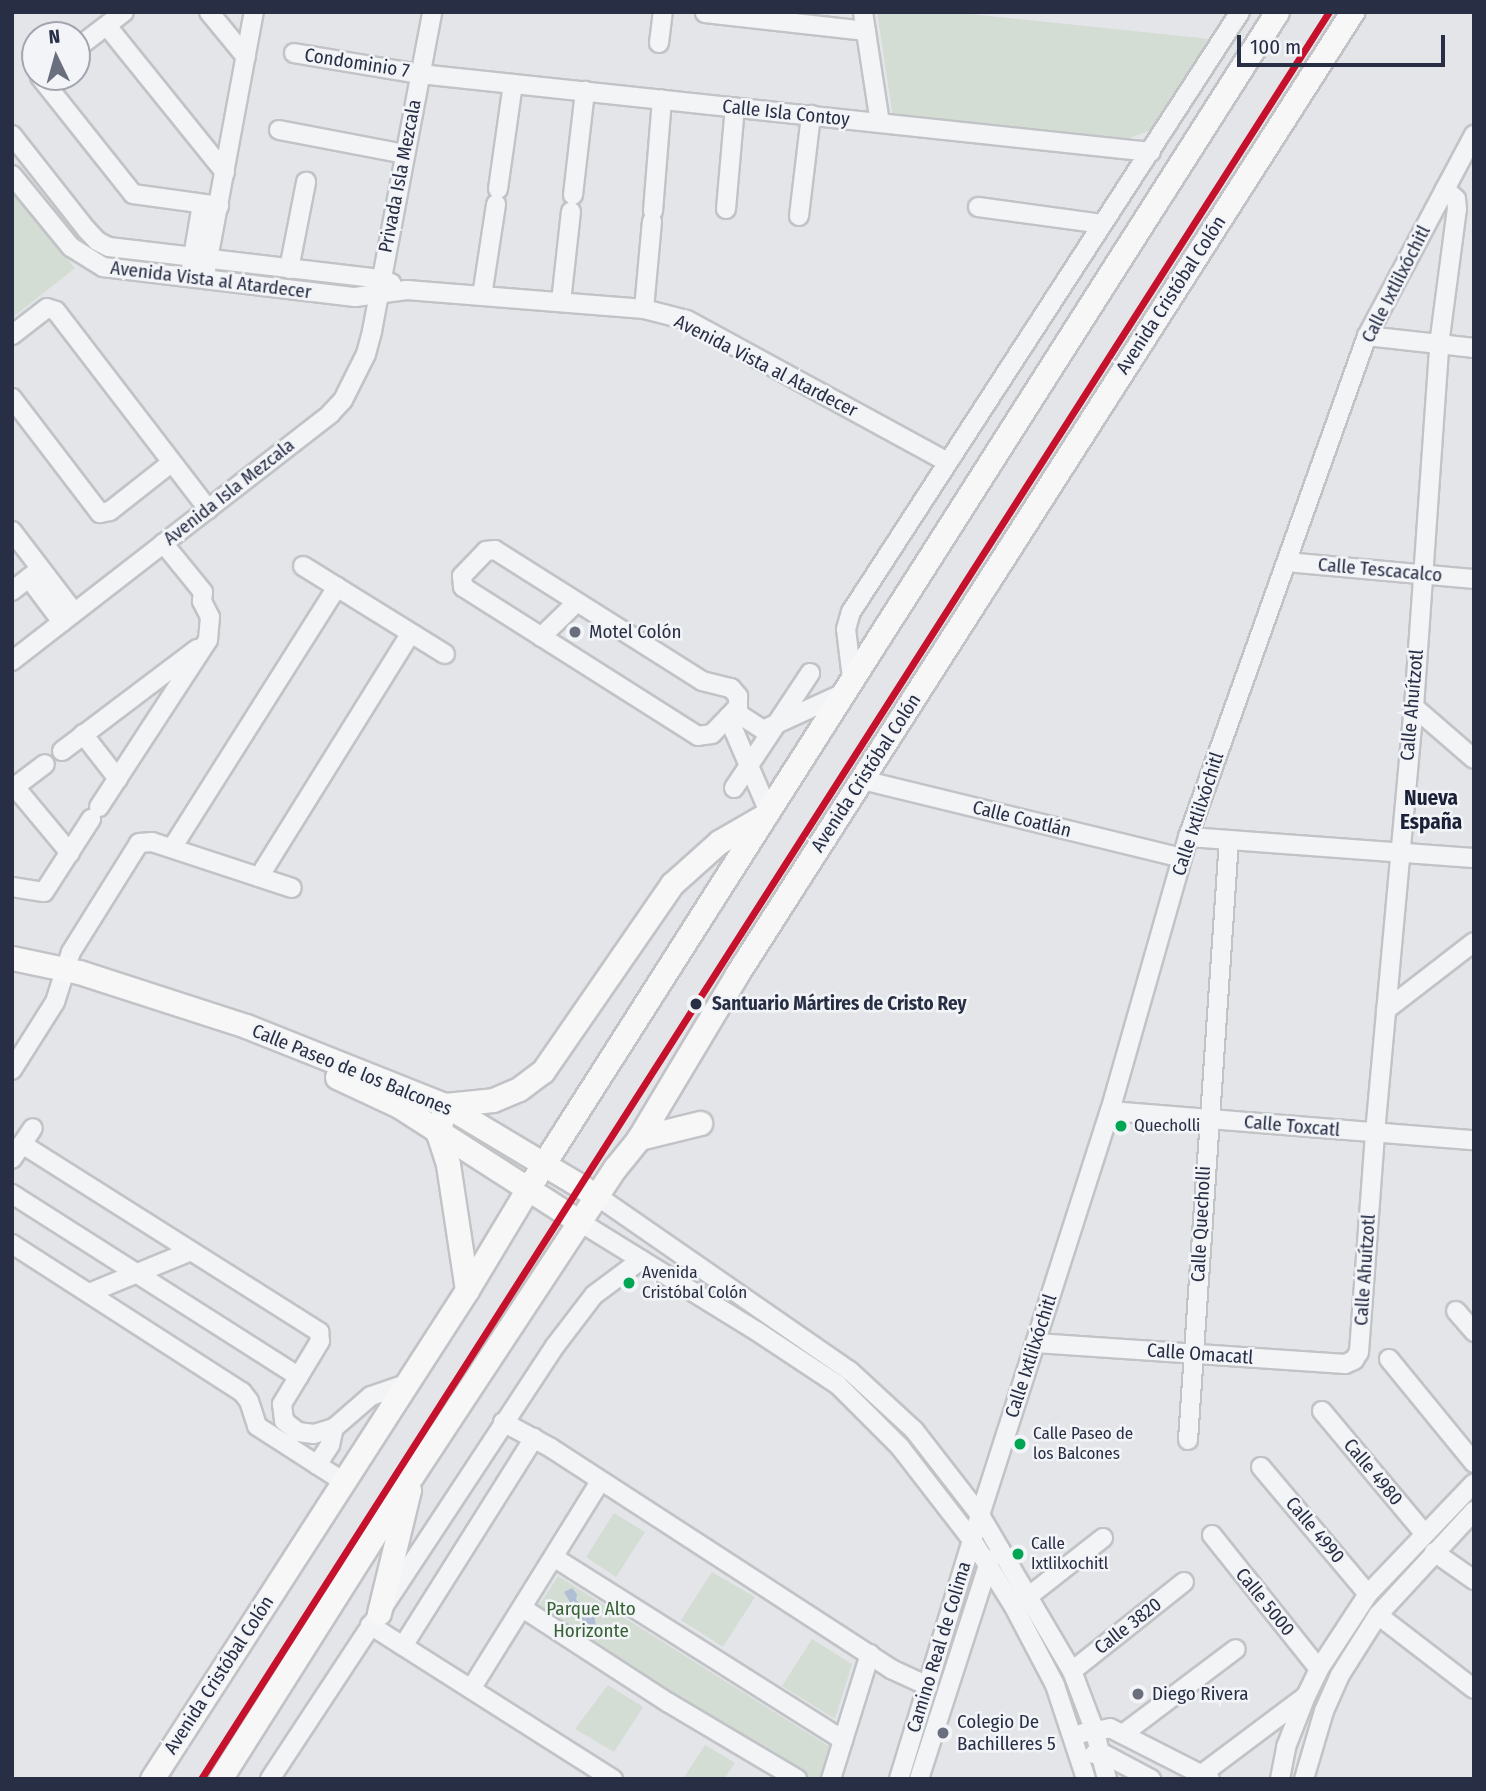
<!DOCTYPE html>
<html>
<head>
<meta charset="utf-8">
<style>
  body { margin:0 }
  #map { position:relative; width:1486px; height:1791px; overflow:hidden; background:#e4e5e9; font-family:"Fira Sans Condensed",sans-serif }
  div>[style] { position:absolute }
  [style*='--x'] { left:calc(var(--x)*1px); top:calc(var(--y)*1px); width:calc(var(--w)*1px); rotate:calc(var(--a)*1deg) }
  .green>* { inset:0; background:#d3ddd4 }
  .water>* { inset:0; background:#b0bed6 }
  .roads { filter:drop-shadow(2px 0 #c2c3c7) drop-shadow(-2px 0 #c2c3c7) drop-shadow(0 2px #c2c3c7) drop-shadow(0 -2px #c2c3c7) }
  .minor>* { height:18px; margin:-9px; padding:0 9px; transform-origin:9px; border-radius:9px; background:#f3f4f6 }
  .major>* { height:23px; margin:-11.5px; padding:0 11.5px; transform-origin:11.5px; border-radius:11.5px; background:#f7f7f7 }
  .rail-1>* { height:7px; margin:-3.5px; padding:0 3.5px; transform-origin:3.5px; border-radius:3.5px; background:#c5112c }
  .dots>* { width:19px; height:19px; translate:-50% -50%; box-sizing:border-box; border:4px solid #f2f4f8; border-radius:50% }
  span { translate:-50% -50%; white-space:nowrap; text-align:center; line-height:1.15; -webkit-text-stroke:5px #f2f4f8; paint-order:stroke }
  .bus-label { font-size:17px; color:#282f45 }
  .left { translate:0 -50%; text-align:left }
  .street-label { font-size:19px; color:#282f45 }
  .poi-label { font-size:19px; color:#282f45 }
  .stop-label { font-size:19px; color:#282f45; font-weight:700 }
  .park-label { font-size:19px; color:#376234 }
  .neighbourhood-label { font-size:21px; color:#1a2036; font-weight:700 }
  .frame { position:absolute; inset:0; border:14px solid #282f45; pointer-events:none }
  .north { position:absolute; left:21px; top:21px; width:70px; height:70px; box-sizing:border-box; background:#f2f4f8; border:2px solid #a1a5b0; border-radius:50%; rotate:355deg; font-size:19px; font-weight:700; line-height:28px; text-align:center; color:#282f45 }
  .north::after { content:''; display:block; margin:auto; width:24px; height:32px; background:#6a6f7e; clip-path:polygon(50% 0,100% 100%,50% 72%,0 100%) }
  .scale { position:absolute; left:1237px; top:35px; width:208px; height:32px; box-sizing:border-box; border:4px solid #282f45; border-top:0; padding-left:9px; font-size:21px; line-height:24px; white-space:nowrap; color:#282f45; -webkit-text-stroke:5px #f2f4f8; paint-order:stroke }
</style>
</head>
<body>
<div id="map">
  <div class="green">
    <i style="clip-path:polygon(877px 12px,951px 12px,1210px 39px,1157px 128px,1121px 141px,893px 117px)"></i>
    <i style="clip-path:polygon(12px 192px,75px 268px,12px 318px)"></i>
    <i style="clip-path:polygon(614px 1513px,645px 1532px,616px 1577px,586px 1557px)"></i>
    <i style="clip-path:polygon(712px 1572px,755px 1597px,723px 1647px,681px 1620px)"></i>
    <i style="clip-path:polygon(558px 1576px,833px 1749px,824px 1779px,810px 1779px,540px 1610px,539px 1605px)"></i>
    <i style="clip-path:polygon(812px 1639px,852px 1664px,835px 1719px,782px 1686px)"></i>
    <i style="clip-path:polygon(608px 1685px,643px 1707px,614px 1752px,575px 1729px)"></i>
    <i style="clip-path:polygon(705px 1745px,735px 1763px,724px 1779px,683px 1779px)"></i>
  </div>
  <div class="water">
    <i style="clip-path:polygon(572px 1588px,577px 1594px,576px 1600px,594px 1612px,596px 1628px,570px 1614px,570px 1602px,564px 1592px)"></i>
  </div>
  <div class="roads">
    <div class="minor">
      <i style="--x:209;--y:12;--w:58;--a:50.6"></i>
      <i style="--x:863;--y:12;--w:112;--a:81.3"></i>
      <i style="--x:705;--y:13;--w:162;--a:6.4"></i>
      <i style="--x:107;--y:26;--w:188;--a:51.1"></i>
      <i style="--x:659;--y:43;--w:31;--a:-83"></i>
      <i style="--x:77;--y:48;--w:59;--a:-37.5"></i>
      <i style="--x:294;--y:53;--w:128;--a:9.5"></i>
      <i style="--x:420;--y:74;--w:735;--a:6.09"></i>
      <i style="--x:40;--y:77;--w:149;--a:51.5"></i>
      <i style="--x:133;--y:194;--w:87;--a:7.9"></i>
      <i style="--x:279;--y:130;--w:128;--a:10.8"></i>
      <i style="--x:12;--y:135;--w:120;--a:51.8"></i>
      <i style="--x:86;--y:229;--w:16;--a:47"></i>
      <i style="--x:97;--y:241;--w:13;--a:27"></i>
      <i style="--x:109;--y:247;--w:273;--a:6.7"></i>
      <i style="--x:380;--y:279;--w:12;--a:20"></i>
      <i style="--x:12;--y:175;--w:93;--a:50.7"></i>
      <i style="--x:71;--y:247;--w:38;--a:32"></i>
      <i style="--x:103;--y:267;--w:254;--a:6.8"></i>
      <i style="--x:355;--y:297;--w:52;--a:-7.7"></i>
      <i style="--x:407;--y:290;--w:238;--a:4.6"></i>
      <i style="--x:644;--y:309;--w:44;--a:14.3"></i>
      <i style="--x:687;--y:320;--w:296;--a:28.6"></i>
      <i style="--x:498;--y:189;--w:106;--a:-81.9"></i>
      <i style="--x:573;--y:195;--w:105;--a:-83.4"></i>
      <i style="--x:978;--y:207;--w:125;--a:7.8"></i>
      <i style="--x:726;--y:209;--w:102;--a:-85"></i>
      <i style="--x:653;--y:211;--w:112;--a:-85.4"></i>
      <i style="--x:799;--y:216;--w:102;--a:-83.2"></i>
      <i style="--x:191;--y:269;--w:66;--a:-80.4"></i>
      <i style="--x:289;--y:269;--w:89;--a:-78.9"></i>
      <i style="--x:206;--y:270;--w:262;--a:-79.5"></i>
      <i style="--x:482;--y:296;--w:93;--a:-81.3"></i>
      <i style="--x:561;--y:302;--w:91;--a:-83.7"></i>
      <i style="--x:644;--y:309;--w:88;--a:-84.8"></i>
      <i style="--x:12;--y:335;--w:44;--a:-37.6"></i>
      <i style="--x:47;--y:308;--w:9;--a:18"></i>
      <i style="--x:56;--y:311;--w:250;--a:52.5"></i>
      <i style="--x:1367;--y:336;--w:108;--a:6.4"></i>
      <i style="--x:12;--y:398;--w:145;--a:52.6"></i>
      <i style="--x:100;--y:513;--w:10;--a:-11"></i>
      <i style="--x:110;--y:511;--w:78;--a:-38.2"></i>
      <i style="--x:12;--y:531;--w:102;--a:52.6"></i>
      <i style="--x:495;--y:550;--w:245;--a:32.3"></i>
      <i style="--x:702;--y:681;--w:30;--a:14"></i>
      <i style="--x:731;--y:688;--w:11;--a:49"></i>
      <i style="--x:738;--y:696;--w:11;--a:90"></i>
      <i style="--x:738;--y:707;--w:37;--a:134"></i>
      <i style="--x:712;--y:734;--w:14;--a:172"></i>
      <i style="--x:698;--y:736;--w:278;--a:-147.6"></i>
      <i style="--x:463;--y:587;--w:11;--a:-95"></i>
      <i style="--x:462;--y:576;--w:35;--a:-46"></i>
      <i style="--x:486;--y:551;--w:9;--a:-6"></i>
      <i style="--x:1287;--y:562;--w:188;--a:5.2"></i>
      <i style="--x:303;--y:566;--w:167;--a:31.8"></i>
      <i style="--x:29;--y:578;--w:55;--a:53.1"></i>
      <i style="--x:12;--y:591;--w:33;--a:-38"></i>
      <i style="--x:541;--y:637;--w:50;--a:-44.2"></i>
      <i style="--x:12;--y:661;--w:403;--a:-37.8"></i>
      <i style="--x:330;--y:414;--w:19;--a:-47"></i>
      <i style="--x:343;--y:400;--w:51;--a:-63.4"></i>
      <i style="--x:366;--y:354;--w:24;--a:-75"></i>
      <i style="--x:372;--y:331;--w:325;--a:-79.3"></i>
      <i style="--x:852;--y:679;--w:50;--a:-96.8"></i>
      <i style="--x:846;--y:629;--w:18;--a:-74"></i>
      <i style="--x:851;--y:612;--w:715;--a:-57.04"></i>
      <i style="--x:1414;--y:707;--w:79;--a:40.9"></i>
      <i style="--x:734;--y:711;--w:35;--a:33"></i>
      <i style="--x:763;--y:730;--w:89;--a:-24.6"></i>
      <i style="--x:728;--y:717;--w:101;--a:66.7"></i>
      <i style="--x:83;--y:734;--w:57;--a:52.1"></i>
      <i style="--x:62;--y:751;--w:169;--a:-37.1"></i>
      <i style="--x:862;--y:780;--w:329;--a:13.7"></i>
      <i style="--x:15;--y:787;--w:86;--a:50.2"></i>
      <i style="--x:734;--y:788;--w:138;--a:-56.5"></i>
      <i style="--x:12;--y:789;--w:41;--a:-37.1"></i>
      <i style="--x:99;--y:807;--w:199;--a:-56.9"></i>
      <i style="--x:208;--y:640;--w:23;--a:-85"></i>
      <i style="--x:210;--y:617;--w:18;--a:-117"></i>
      <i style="--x:202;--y:601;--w:9;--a:-84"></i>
      <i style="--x:203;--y:592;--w:63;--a:-129.2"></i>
      <i style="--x:1188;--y:837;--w:287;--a:4.2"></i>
      <i style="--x:172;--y:848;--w:309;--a:-57.7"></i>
      <i style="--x:259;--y:877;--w:287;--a:-58.1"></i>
      <i style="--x:12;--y:887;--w:32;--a:9"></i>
      <i style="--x:44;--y:892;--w:87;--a:-57.2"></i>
      <i style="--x:1386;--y:1010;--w:111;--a:-37.7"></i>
      <i style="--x:12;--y:1070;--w:80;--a:-57.7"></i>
      <i style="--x:55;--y:1002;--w:52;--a:-72.3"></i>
      <i style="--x:71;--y:952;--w:128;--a:-58"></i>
      <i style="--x:139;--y:843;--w:13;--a:-4"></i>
      <i style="--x:152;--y:842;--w:147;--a:18.2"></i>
      <i style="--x:1110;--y:1111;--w:365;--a:4.6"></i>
      <i style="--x:22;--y:1144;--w:352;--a:32.3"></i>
      <i style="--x:319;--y:1332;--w:9;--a:84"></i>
      <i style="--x:320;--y:1341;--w:74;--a:121.1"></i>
      <i style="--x:282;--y:1404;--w:17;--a:83"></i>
      <i style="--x:284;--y:1421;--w:18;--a:38"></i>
      <i style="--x:298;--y:1432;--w:16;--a:7"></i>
      <i style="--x:314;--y:1434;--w:21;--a:-17"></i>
      <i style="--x:334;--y:1428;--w:49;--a:-40.9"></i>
      <i style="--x:371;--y:1396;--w:39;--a:-19"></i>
      <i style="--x:12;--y:1159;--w:37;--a:-56"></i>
      <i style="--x:12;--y:1194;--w:340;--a:32.5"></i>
      <i style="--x:597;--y:1196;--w:308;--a:34.7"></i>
      <i style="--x:850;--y:1371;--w:87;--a:42.7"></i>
      <i style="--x:914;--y:1430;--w:108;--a:52.2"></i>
      <i style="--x:980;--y:1515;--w:181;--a:59.5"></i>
      <i style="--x:1072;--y:1671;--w:62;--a:69.2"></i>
      <i style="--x:1094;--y:1729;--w:52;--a:75.4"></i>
      <i style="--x:580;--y:1222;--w:209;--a:31.7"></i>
      <i style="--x:758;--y:1332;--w:96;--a:33.5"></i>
      <i style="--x:838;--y:1385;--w:88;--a:45"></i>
      <i style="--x:900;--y:1447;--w:118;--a:52.3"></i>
      <i style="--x:972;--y:1540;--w:77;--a:57.8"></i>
      <i style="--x:1013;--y:1605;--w:90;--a:62.3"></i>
      <i style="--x:1055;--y:1685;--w:99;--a:71.7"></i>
      <i style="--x:12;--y:1244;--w:274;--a:32.8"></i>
      <i style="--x:242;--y:1392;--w:11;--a:52"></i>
      <i style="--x:249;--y:1401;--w:26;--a:72"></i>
      <i style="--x:257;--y:1426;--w:103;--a:32.8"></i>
      <i style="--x:89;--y:1293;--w:110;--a:-22.4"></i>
      <i style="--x:1456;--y:1311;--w:28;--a:49"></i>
      <i style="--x:1036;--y:1343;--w:310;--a:3.9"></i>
      <i style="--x:1345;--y:1364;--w:10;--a:-24"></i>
      <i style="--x:1354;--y:1360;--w:9;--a:-58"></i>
      <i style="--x:1359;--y:1352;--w:220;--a:-85.8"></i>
      <i style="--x:1375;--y:1133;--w:428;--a:-84.8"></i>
      <i style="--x:1414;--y:707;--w:363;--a:-86"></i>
      <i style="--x:1439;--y:345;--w:137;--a:-82.5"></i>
      <i style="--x:1457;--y:209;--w:10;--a:-96"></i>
      <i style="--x:1456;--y:199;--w:15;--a:-138"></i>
      <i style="--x:1389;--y:1359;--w:134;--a:50.7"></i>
      <i style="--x:1322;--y:1411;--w:159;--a:50.1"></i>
      <i style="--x:503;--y:1422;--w:55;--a:28.4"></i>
      <i style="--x:551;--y:1448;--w:406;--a:33"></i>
      <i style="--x:891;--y:1669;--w:41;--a:24.7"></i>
      <i style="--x:1188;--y:1440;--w:601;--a:-86.09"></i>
      <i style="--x:317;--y:1465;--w:24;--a:-57"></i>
      <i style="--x:330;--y:1445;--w:17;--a:-77"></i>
      <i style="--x:1261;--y:1467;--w:166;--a:49.9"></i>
      <i style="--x:1212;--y:1535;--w:171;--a:51.4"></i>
      <i style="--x:1434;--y:1552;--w:49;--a:35"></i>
      <i style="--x:555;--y:1558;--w:341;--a:32.3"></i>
      <i style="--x:1029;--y:1596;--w:94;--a:-38.1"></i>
      <i style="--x:524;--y:1609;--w:173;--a:33"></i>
      <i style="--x:669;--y:1703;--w:149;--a:30.7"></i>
      <i style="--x:1378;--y:1615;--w:121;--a:37.6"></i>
      <i style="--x:370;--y:1625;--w:288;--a:32.4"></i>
      <i style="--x:403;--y:1646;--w:246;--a:-57.8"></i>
      <i style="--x:1072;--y:1671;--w:143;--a:-38.5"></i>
      <i style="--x:471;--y:1689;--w:244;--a:-58.1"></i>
      <i style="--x:1083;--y:1733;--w:27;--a:-10"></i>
      <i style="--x:1110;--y:1728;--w:112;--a:27"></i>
      <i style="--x:1123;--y:1734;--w:141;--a:-37"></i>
      <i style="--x:1094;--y:1754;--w:6;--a:-18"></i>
      <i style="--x:1100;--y:1752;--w:58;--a:27.9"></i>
      <i style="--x:1202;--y:1774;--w:130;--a:-36.9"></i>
      <i style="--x:270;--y:1779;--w:518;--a:-56.65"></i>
      <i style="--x:555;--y:1346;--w:64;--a:-52.6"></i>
      <i style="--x:594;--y:1295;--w:59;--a:-36.7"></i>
      <i style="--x:831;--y:1779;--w:131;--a:-72.7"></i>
      <i style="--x:899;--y:1779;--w:250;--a:-73"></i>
      <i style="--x:972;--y:1540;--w:451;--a:-72.2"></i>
      <i style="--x:1110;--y:1111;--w:285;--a:-74.1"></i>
      <i style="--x:1188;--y:837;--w:532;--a:-70.34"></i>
      <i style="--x:1367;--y:336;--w:228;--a:-62"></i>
      <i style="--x:919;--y:1779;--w:231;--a:-72.1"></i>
      <i style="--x:1280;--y:1779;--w:33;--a:-79"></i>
      <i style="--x:1286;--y:1747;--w:55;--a:-68.6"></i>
      <i style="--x:1306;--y:1696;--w:30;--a:-64"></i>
      <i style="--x:1319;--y:1669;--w:90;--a:-56.8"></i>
      <i style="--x:1368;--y:1594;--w:153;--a:-46.3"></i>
      <i style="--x:1304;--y:1779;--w:71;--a:-73.6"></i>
      <i style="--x:1324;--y:1711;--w:39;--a:-66"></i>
      <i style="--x:1340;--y:1675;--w:71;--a:-57.7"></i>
      <i style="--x:1378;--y:1615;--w:142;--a:-47.3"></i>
    </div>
    <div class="major">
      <i style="--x:12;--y:958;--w:68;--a:11.8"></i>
      <i style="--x:79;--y:972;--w:176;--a:17.9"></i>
      <i style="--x:246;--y:1026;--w:214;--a:21.7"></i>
      <i style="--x:445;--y:1105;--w:177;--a:30.9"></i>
      <i style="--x:337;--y:1077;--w:68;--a:25.1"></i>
      <i style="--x:399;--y:1106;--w:215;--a:32.7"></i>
      <i style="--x:639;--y:1138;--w:63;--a:-13.8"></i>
      <i style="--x:467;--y:1290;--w:127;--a:-98.6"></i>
      <i style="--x:448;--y:1164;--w:32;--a:-108"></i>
      <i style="--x:438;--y:1134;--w:30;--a:-76"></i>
      <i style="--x:445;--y:1105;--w:48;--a:-5.9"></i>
      <i style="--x:493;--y:1100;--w:28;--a:-23"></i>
      <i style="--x:519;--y:1089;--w:30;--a:-37"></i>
      <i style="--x:543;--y:1071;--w:227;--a:-55.4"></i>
      <i style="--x:672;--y:884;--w:63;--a:-41.8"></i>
      <i style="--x:719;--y:842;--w:50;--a:-30.2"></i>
      <i style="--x:379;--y:1613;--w:127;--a:-76.3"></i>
      <i style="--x:152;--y:1779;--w:582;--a:-57.21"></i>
      <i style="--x:467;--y:1290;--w:117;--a:-59"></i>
      <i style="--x:527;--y:1190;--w:1396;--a:-57.52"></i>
      <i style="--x:220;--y:1779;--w:361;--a:-57.7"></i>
      <i style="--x:413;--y:1474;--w:367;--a:-56.6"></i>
      <i style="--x:615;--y:1168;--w:38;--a:-51"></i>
      <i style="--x:639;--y:1138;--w:191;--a:-59.1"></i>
      <i style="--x:737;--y:974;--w:1142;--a:-57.41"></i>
    </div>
  </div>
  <div class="rail-1">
    <i style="--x:201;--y:1779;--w:2096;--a:-57.45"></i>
  </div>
  <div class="dots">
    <i style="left:575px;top:632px;background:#6a6f7e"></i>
    <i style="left:696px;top:1004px;background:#282f45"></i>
    <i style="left:1121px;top:1126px;background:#00a651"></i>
    <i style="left:629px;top:1283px;background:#00a651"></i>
    <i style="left:1020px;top:1444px;background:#00a651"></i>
    <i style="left:1018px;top:1554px;background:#00a651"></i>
    <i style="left:1138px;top:1694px;background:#6a6f7e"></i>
    <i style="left:943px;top:1733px;background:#6a6f7e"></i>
  </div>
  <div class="bus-label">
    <span class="left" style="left:1134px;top:1126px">Quecholli</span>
    <span class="left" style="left:642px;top:1283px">Avenida<br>Cristóbal Colón</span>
    <span class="left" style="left:1033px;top:1444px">Calle Paseo de<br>los Balcones</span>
    <span class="left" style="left:1031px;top:1554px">Calle<br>Ixtlilxochitl</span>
  </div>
  <div class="street-label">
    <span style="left:357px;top:63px;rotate:9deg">Condominio 7</span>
    <span style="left:786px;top:113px;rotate:6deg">Calle Isla Contoy</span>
    <span style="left:400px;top:176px;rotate:-79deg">Privada Isla Mezcala</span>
    <span style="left:211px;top:280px;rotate:7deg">Avenida Vista al Atardecer</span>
    <span style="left:1396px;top:284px;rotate:-63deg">Calle Ixtlilxóchitl</span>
    <span style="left:1171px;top:295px;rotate:-57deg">Avenida Cristóbal Colón</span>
    <span style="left:766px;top:366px;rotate:27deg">Avenida Vista al Atardecer</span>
    <span style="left:229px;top:492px;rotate:-38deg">Avenida Isla Mezcala</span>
    <span style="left:1380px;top:570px;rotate:5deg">Calle Tescacalco</span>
    <span style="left:1412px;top:705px;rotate:-85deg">Calle Ahuítzotl</span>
    <span style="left:866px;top:773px;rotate:-57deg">Avenida Cristóbal Colón</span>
    <span style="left:1198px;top:814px;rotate:-72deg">Calle Ixtlilxóchitl</span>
    <span style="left:1022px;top:819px;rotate:14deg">Calle Coatlán</span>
    <span style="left:352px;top:1070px;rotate:22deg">Calle Paseo de los Balcones</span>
    <span style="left:1292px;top:1126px;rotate:5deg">Calle Toxcatl</span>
    <span style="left:1201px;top:1224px;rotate:-87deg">Calle Quecholli</span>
    <span style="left:1365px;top:1270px;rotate:-86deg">Calle Ahuítzotl</span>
    <span style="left:1200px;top:1354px;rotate:4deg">Calle Omacatl</span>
    <span style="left:1031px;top:1356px;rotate:-72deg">Calle Ixtlilxóchitl</span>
    <span style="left:1373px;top:1472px;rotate:50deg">Calle 4980</span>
    <span style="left:1315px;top:1530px;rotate:50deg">Calle 4990</span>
    <span style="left:1265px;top:1602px;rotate:51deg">Calle 5000</span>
    <span style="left:1128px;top:1626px;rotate:-38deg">Calle 3820</span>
    <span style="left:939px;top:1647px;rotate:-73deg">Camino Real de Colima</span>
    <span style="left:219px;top:1675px;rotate:-57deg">Avenida Cristóbal Colón</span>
  </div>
  <div class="poi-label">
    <span class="left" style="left:589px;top:632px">Motel Colón</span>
    <span class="left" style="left:1152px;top:1694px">Diego Rivera</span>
    <span class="left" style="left:957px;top:1733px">Colegio De<br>Bachilleres 5</span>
  </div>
  <div class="stop-label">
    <span class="left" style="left:712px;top:1004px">Santuario Mártires de Cristo Rey</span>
  </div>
  <div class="park-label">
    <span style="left:591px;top:1620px">Parque Alto<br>Horizonte</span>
  </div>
  <div class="neighbourhood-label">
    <span style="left:1431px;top:810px">Nueva<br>España</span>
  </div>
  <div class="frame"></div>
  <div class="north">N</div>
  <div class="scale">100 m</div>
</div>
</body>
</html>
